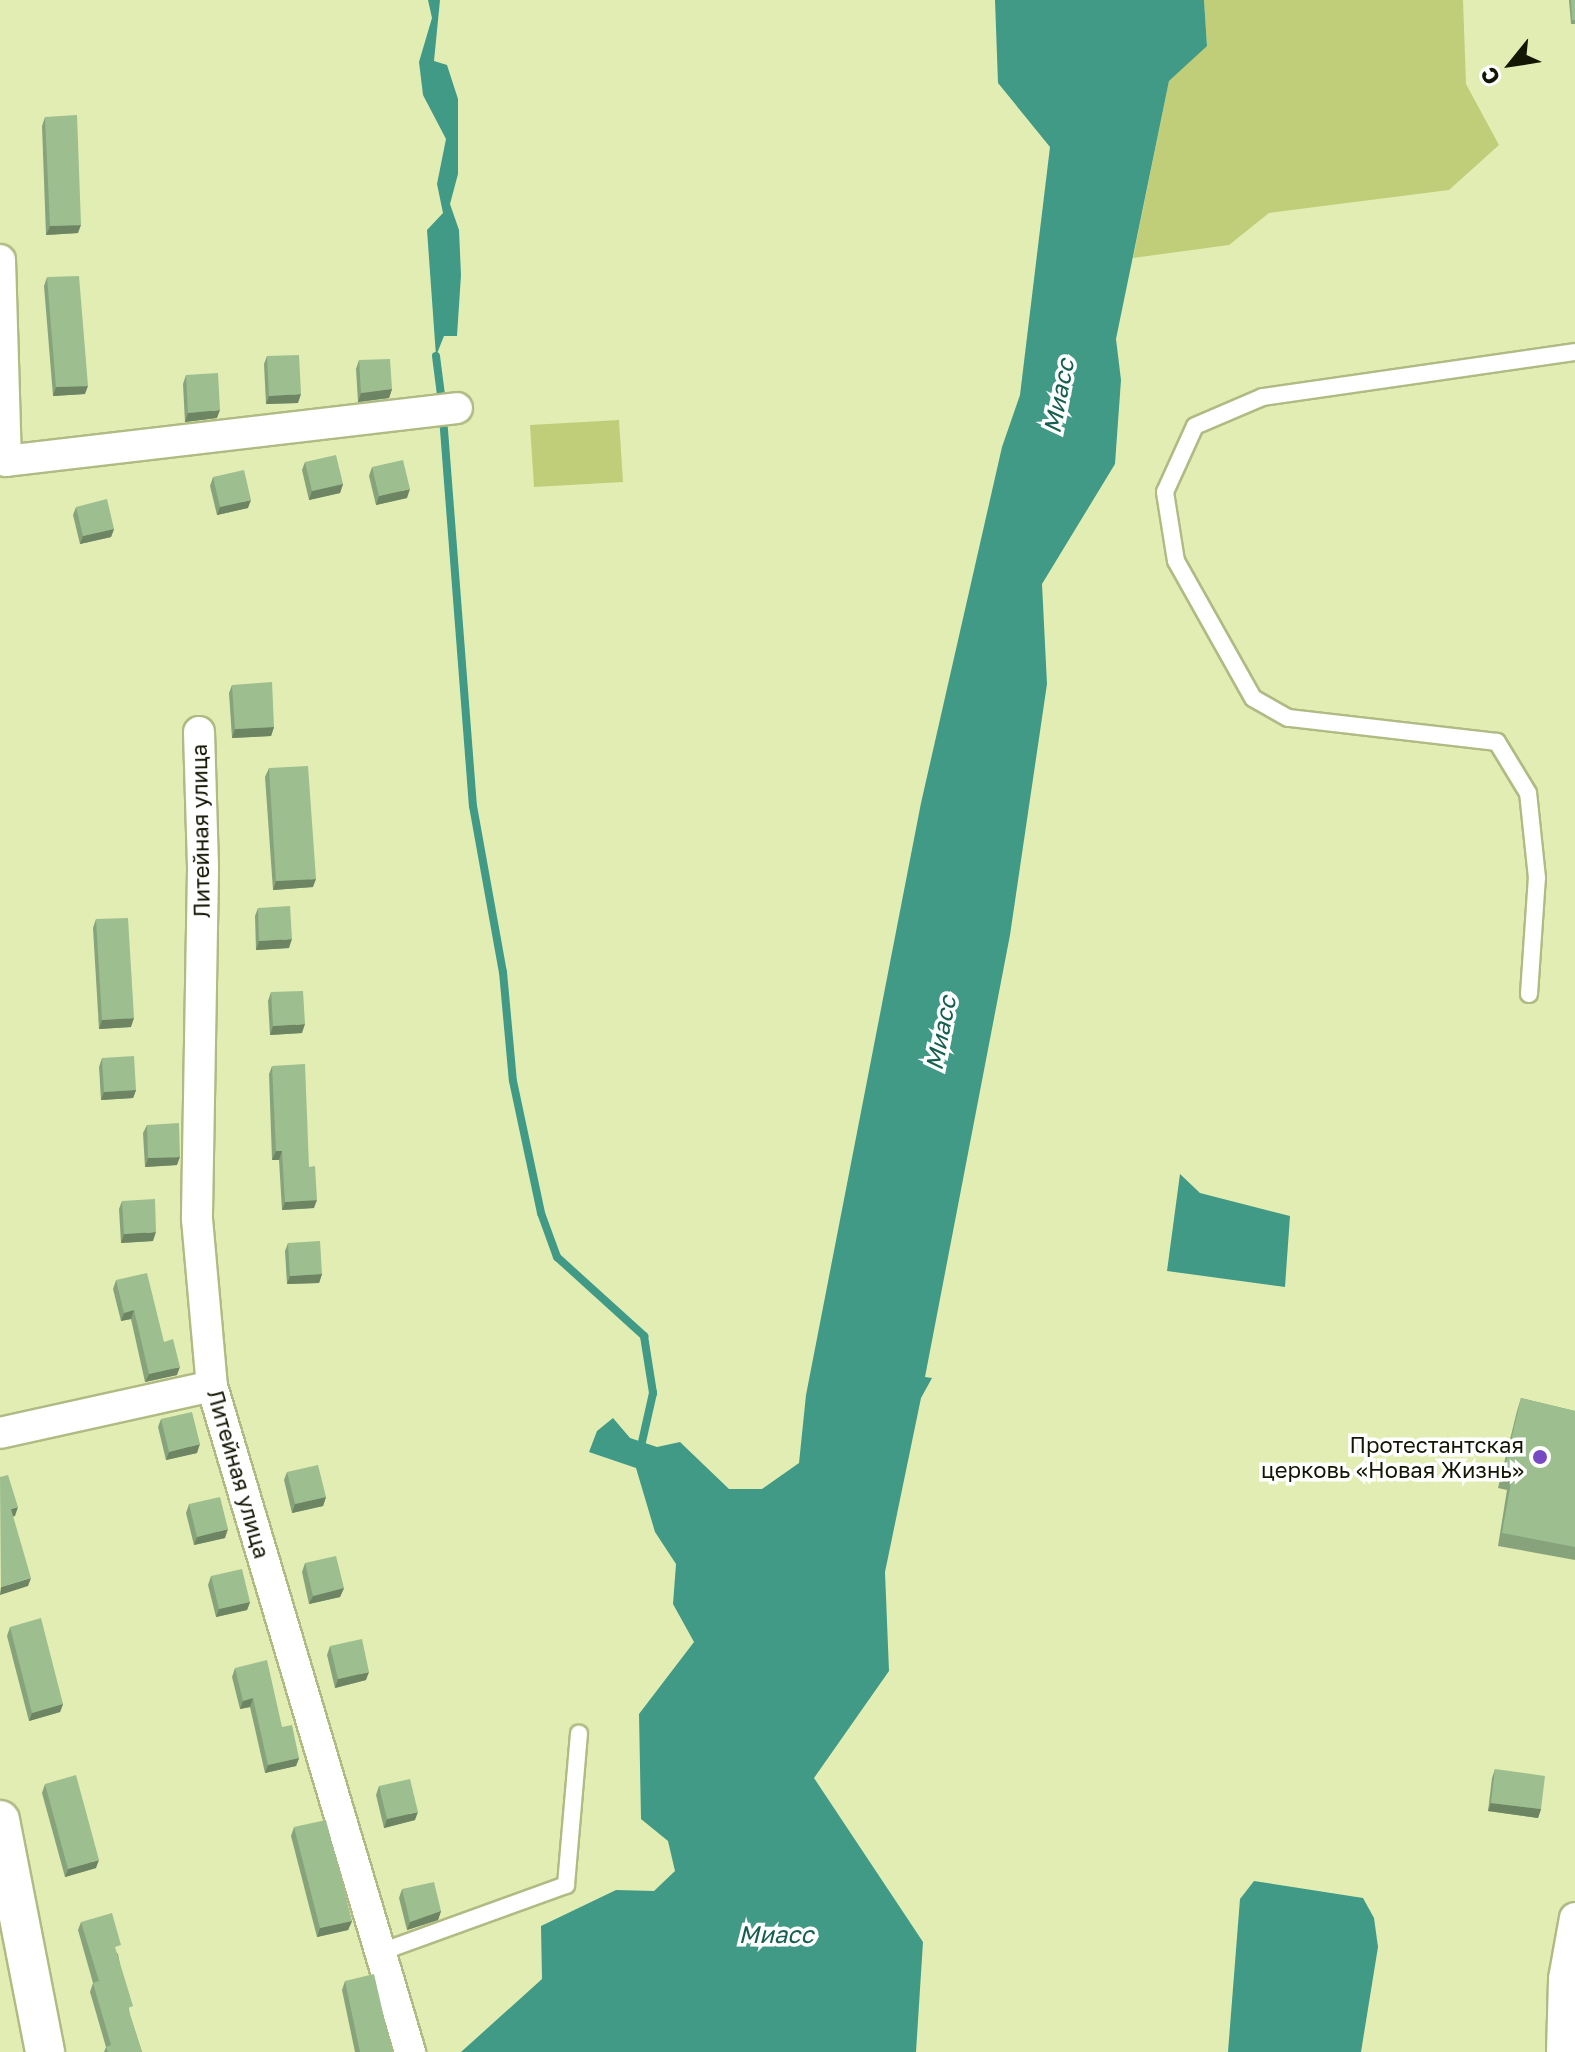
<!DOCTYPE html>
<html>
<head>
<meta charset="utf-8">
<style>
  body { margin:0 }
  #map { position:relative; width:1575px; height:2052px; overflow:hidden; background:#e2edb4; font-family:"Golos Text",sans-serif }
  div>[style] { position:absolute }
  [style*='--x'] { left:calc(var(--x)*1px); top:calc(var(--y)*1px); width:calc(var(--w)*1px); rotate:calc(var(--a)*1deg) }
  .green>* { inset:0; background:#c0ce79 }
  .water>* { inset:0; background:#409a86 }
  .stream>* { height:8px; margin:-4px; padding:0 4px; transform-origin:4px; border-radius:4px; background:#409a86 }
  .roads { filter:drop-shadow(2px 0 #b0ba83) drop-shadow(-2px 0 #b0ba83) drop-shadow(0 2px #b0ba83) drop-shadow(0 -2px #b0ba83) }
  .service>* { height:16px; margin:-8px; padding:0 8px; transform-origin:8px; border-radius:8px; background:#fff }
  .minor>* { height:30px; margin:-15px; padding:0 15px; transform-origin:15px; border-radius:15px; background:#fff }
  .tertiary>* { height:38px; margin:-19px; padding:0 19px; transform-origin:19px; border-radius:19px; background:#fff }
  .wall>* { inset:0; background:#87a37b }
  .shaded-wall>* { inset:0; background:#6e8564 }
  .building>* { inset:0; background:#9dbe8f }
  .dots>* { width:22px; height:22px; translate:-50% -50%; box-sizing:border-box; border:4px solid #fff; border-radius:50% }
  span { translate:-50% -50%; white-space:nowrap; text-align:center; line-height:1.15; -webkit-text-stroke:7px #fff; paint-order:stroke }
  .street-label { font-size:22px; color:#131603 }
  .poi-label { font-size:22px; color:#131603 }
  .right { translate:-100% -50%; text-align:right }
  .water-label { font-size:24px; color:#155e50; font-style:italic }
  .north { position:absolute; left:1471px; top:24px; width:80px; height:80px; -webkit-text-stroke:6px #fff; paint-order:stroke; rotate:240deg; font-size:22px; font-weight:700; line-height:32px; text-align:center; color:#131603 }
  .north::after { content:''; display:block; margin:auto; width:28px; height:36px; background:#131603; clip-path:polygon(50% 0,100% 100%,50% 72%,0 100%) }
</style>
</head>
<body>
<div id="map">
  <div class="green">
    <i style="clip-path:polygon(1204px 0,1463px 0,1466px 84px,1499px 145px,1449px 190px,1269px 213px,1229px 245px,1133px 258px,1169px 81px,1207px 45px)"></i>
    <i style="clip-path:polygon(619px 420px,623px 482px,534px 487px,530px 425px)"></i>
  </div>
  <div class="water">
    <i style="clip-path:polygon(428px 0,440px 0,434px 61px,447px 65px,458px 99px,458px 174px,450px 204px,459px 230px,461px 275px,457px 336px,444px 336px,436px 356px,427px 230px,443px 213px,437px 184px,446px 139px,423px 95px,419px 62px,432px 18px)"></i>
    <i style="clip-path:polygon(995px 0,1204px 0,1207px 46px,1169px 81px,1116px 339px,1121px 380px,1115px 464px,1042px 584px,1047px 684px,1010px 935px,925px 1377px,932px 1378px,921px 1398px,885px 1572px,889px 1671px,814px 1778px,923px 1942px,916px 2052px,461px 2052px,542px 1979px,541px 1926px,616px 1890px,654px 1891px,675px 1871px,668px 1841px,641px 1819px,639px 1714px,694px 1642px,673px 1604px,676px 1564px,655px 1532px,636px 1468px,589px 1452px,597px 1431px,613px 1418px,630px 1438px,657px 1447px,680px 1442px,729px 1489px,762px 1489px,799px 1463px,806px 1395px,921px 803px,1002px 447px,1020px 395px,1050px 147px,998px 83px)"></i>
    <i style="clip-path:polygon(1180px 1174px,1200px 1193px,1290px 1216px,1285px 1287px,1167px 1271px)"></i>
    <i style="clip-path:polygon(1254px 1881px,1363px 1898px,1374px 1918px,1378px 1947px,1361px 2052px,1228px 2052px,1240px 1899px)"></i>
  </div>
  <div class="stream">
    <i style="--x:436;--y:356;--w:47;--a:82.7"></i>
    <i style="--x:443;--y:417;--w:390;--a:85.6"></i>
    <i style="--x:473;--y:806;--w:169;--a:79.8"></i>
    <i style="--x:503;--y:972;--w:109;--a:84.8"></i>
    <i style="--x:513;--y:1081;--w:135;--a:78"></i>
    <i style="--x:541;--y:1213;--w:47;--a:70"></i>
    <i style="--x:557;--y:1257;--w:118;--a:42.2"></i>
    <i style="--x:644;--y:1336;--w:58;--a:81"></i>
    <i style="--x:653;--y:1393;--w:50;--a:102.7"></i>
  </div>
  <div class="roads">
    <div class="service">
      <i style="--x:1529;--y:994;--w:116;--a:-86.1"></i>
      <i style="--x:1537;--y:878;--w:85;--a:-96"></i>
      <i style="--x:1528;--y:793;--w:60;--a:-121.3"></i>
      <i style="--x:1497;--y:742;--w:210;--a:-173.4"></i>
      <i style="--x:1288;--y:718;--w:40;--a:-150.3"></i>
      <i style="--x:1253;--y:698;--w:157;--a:-119.3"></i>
      <i style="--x:1176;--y:561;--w:70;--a:-99.1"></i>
      <i style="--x:1165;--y:492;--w:72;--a:-65.6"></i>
      <i style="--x:1195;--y:426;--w:74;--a:-23.1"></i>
      <i style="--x:1263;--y:397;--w:315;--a:-8.2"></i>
      <i style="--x:378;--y:1953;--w:200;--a:-19.9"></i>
      <i style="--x:566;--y:1885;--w:152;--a:-85.1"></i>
    </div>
    <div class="minor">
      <i style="--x:0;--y:260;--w:201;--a:88.3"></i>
      <i style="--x:6;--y:461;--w:454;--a:-6.7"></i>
      <i style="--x:199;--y:732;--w:138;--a:88.3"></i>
      <i style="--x:203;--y:870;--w:349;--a:91"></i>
      <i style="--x:197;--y:1219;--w:168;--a:84.9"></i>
      <i style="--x:212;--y:1386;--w:695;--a:73.44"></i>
      <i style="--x:0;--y:1433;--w:217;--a:-12.5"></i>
      <i style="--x:1562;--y:2052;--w:73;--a:-88.4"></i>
      <i style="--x:1564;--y:1979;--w:62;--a:-79.8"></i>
    </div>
    <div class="tertiary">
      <i style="--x:0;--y:1820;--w:236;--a:79"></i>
    </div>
  </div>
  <div class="wall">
    <i style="clip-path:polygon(1569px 0,1575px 0,1575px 24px,1571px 24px)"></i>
    <i style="clip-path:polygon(45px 117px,78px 233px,46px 235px,42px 126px)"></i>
    <i style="clip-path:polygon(47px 277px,85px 394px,53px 396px,44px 286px)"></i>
    <i style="clip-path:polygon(267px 356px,298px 403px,266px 404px,264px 364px)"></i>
    <i style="clip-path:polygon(359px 360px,392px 389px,389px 398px,358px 402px,356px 369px)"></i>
    <i style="clip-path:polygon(186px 375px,217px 418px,185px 422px,183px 384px)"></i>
    <i style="clip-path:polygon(305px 462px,343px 484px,340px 493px,309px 500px,302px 470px)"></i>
    <i style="clip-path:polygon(372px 467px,407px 498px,376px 505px,369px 476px)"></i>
    <i style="clip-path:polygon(213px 477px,248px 508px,217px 515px,210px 486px)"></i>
    <i style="clip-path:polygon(76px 507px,114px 529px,111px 537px,80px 544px,73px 515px)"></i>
    <i style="clip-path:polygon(232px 685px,274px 727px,271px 736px,232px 738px,229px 693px)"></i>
    <i style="clip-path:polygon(269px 768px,313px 887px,273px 890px,265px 777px)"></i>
    <i style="clip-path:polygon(258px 908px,289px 948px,256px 950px,255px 916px)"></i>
    <i style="clip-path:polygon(96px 919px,131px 1027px,99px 1029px,93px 928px)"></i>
    <i style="clip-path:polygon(271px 992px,302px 1033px,270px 1035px,268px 1001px)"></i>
    <i style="clip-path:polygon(102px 1058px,136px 1090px,133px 1098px,101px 1100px,99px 1067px)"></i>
    <i style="clip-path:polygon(272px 1066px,309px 1167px,314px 1208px,282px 1210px,279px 1160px,272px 1160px,269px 1074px)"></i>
    <i style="clip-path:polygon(147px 1125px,177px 1165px,145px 1167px,143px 1133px)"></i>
    <i style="clip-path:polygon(122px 1201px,153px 1241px,121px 1243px,119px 1209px)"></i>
    <i style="clip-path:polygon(288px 1243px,322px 1274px,319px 1283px,287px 1284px,285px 1251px)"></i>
    <i style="clip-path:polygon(116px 1280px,164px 1342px,177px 1375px,145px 1382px,131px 1319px,121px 1321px,113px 1289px)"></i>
    <i style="clip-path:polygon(1521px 1398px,1575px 1411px,1575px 1560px,1498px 1546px,1507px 1490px,1498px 1488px,1517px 1411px)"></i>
    <i style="clip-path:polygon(161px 1419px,197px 1453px,166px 1460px,158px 1427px)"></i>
    <i style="clip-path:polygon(287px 1472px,326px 1497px,323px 1506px,292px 1513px,284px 1480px)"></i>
    <i style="clip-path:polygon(189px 1504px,225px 1538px,194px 1545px,186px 1513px)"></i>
    <i style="clip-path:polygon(305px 1563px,344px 1588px,340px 1597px,309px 1604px,302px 1572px)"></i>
    <i style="clip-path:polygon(211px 1576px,250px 1602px,247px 1610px,216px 1617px,208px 1585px)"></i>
    <i style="clip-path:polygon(10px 1627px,63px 1704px,60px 1712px,29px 1721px,7px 1636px)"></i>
    <i style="clip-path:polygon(330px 1646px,366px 1680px,335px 1688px,327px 1655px)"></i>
    <i style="clip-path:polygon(235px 1668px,282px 1727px,299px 1758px,296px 1766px,265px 1773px,250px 1707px,240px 1709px,232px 1677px)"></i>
    <i style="clip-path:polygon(1495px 1769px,1541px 1809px,1538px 1818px,1488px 1811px,1492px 1778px)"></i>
    <i style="clip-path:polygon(45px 1784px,96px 1868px,65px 1877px,42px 1793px)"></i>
    <i style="clip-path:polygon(379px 1786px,415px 1820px,384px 1828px,376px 1795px)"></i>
    <i style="clip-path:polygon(294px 1827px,352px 1921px,348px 1930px,317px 1937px,291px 1836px)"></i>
    <i style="clip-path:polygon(402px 1889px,441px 1911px,438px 1920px,407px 1930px,399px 1898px)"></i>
    <i style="clip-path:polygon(81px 1922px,118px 1954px,130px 2015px,142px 2052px,104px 2052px,106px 2047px,90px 1992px,93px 1983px,78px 1930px)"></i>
    <i style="clip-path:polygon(345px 1981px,392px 2052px,355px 2052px,342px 1990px)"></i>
  </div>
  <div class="shaded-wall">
    <i style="clip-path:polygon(81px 225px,78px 233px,46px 235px,50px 226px)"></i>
    <i style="clip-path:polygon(88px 386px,85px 394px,53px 396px,56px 387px)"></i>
    <i style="clip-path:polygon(392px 389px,389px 398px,358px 402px,361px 393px)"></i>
    <i style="clip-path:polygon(301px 394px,298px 403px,266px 404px,269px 396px)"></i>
    <i style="clip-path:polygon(220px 410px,217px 418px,185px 422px,188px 413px)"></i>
    <i style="clip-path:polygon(343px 484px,340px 493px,309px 500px,312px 491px)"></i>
    <i style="clip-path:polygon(410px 489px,407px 498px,376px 505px,379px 496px)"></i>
    <i style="clip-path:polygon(251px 500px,248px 508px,217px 515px,220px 507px)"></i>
    <i style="clip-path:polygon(114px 529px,111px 537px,80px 544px,83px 536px)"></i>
    <i style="clip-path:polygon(274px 727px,271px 736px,232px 738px,235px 729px)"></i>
    <i style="clip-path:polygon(316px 879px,313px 887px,273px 890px,276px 881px)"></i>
    <i style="clip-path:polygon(292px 939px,289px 948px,256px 950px,259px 941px)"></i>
    <i style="clip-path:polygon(134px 1018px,131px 1027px,99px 1029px,102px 1020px)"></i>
    <i style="clip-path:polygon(305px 1024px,302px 1033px,270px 1035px,273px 1026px)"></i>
    <i style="clip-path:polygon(136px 1090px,133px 1098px,101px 1100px,104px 1092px)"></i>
    <i style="clip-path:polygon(276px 1151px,282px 1151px,279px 1160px,272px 1160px)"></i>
    <i style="clip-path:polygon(180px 1157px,177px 1165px,145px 1167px,148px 1158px)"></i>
    <i style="clip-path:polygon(317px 1200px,314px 1208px,282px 1210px,285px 1202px)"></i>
    <i style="clip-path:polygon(156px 1232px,153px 1241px,121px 1243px,124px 1234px)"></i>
    <i style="clip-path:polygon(322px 1274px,319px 1283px,287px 1284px,290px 1276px)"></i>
    <i style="clip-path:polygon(134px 1310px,131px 1319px,121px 1321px,124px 1313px)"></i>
    <i style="clip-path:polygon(180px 1367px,177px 1375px,145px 1382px,149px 1374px)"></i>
    <i style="clip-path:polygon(200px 1444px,197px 1453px,166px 1460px,169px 1452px)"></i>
    <i style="clip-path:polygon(326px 1497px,323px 1506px,292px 1513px,295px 1504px)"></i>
    <i style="clip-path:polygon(18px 1507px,15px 1516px,8px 1518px,11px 1509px)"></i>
    <i style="clip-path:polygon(228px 1529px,225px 1538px,194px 1545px,197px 1537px)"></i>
    <i style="clip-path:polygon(31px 1578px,28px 1586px,0 1595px,1px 1587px)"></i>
    <i style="clip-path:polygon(344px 1588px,340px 1597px,309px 1604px,313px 1596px)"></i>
    <i style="clip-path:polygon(250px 1602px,247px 1610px,216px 1617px,219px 1609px)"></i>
    <i style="clip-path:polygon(369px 1672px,366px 1680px,335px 1688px,338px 1679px)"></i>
    <i style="clip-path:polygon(253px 1698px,250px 1707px,240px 1709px,243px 1701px)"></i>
    <i style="clip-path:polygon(63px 1704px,60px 1712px,29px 1721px,32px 1713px)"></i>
    <i style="clip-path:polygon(299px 1758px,296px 1766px,265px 1773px,268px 1765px)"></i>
    <i style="clip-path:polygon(1491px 1803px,1541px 1809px,1538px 1818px,1488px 1811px)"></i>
    <i style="clip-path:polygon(418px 1812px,415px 1820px,384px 1828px,387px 1819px)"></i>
    <i style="clip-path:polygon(99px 1860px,96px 1868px,65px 1877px,68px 1869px)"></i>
    <i style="clip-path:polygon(441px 1911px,438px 1920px,407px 1930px,410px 1922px)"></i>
    <i style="clip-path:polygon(352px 1921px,348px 1930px,317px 1937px,320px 1928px)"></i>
  </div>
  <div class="building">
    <i style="clip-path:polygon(1571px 0,1575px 0,1575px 20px,1572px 20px)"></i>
    <i style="clip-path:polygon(77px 115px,81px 225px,50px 226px,45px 117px)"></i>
    <i style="clip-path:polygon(79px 276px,88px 386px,56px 387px,47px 277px)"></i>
    <i style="clip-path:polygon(299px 355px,301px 394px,269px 396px,267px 356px)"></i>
    <i style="clip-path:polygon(390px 359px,392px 389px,361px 393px,359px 360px)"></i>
    <i style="clip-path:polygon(218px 373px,220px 410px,188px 413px,186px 375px)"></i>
    <i style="clip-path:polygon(336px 455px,343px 484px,312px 491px,305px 462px)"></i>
    <i style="clip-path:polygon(403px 460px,410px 489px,379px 496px,372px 467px)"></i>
    <i style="clip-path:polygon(244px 470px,251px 500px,220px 507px,213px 477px)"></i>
    <i style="clip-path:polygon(107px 499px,114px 529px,83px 536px,76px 507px)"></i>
    <i style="clip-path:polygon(272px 682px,274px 727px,235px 729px,232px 685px)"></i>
    <i style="clip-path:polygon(308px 766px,316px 879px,276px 881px,269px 768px)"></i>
    <i style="clip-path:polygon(290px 906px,292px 939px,259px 941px,258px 908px)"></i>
    <i style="clip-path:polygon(128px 918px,134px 1018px,102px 1020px,96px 919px)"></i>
    <i style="clip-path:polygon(303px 991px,305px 1024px,273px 1026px,271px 992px)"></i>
    <i style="clip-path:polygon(134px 1056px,136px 1090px,104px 1092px,102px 1058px)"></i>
    <i style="clip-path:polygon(305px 1064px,309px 1167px,315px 1166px,317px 1200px,285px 1202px,282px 1151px,276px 1151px,272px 1066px)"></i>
    <i style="clip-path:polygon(179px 1123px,180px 1157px,148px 1158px,147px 1125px)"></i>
    <i style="clip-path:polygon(155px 1199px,156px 1232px,124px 1234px,122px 1201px)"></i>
    <i style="clip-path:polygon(320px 1241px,322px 1274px,290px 1276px,288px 1243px)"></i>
    <i style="clip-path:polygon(147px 1273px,164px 1342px,173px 1339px,180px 1367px,149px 1374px,134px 1310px,124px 1313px,116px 1280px)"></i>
    <i style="clip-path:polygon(1521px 1398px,1575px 1411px,1575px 1547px,1502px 1533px,1512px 1477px,1503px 1475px)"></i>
    <i style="clip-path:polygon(192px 1412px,200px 1444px,169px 1452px,161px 1419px)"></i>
    <i style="clip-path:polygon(318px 1465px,326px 1497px,295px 1504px,287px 1472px)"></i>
    <i style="clip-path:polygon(8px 1475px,18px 1507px,11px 1509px,31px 1578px,1px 1587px,0 1477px)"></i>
    <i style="clip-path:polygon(220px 1497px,228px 1529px,197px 1537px,189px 1504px)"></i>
    <i style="clip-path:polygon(336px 1556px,344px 1588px,313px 1596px,305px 1563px)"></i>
    <i style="clip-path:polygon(242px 1569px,250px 1602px,219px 1609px,211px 1576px)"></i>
    <i style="clip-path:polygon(41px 1618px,63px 1704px,32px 1713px,10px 1627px)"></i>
    <i style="clip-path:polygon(362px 1639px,369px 1672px,338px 1679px,330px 1646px)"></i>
    <i style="clip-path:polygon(267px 1660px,282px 1727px,292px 1725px,299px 1758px,268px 1765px,253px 1698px,243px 1701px,235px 1668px)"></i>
    <i style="clip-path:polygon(1495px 1769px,1545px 1776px,1541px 1809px,1491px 1803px)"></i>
    <i style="clip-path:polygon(76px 1775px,99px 1860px,68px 1869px,45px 1784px)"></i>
    <i style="clip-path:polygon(410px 1779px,418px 1812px,387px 1819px,379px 1786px)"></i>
    <i style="clip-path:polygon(326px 1820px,352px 1921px,320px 1928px,294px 1827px)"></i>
    <i style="clip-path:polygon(434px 1882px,441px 1911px,410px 1922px,402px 1889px)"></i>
    <i style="clip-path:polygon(112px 1913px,121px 1945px,115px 1947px,133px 2006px,128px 2008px,142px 2052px,108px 2052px,106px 2047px,111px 2045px,93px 1983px,99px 1981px,81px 1922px)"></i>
    <i style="clip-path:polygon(374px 1974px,392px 2052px,360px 2052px,345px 1981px)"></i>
  </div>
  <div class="dots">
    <i style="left:1540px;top:1457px;background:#764ac2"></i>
  </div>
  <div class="street-label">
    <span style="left:200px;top:831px;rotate:-91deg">Литейная улица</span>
    <span style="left:239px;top:1474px;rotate:74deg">Литейная улица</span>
  </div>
  <div class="poi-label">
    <span class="right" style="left:1524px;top:1457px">Протестантская<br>церковь «Новая Жизнь»</span>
  </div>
  <div class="water-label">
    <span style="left:1058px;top:396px;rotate:-79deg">Миасс</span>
    <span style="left:940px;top:1033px;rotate:-79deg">Миасс</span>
    <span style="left:776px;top:1934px">Миасс</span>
  </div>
  <div class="north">С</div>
</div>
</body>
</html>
